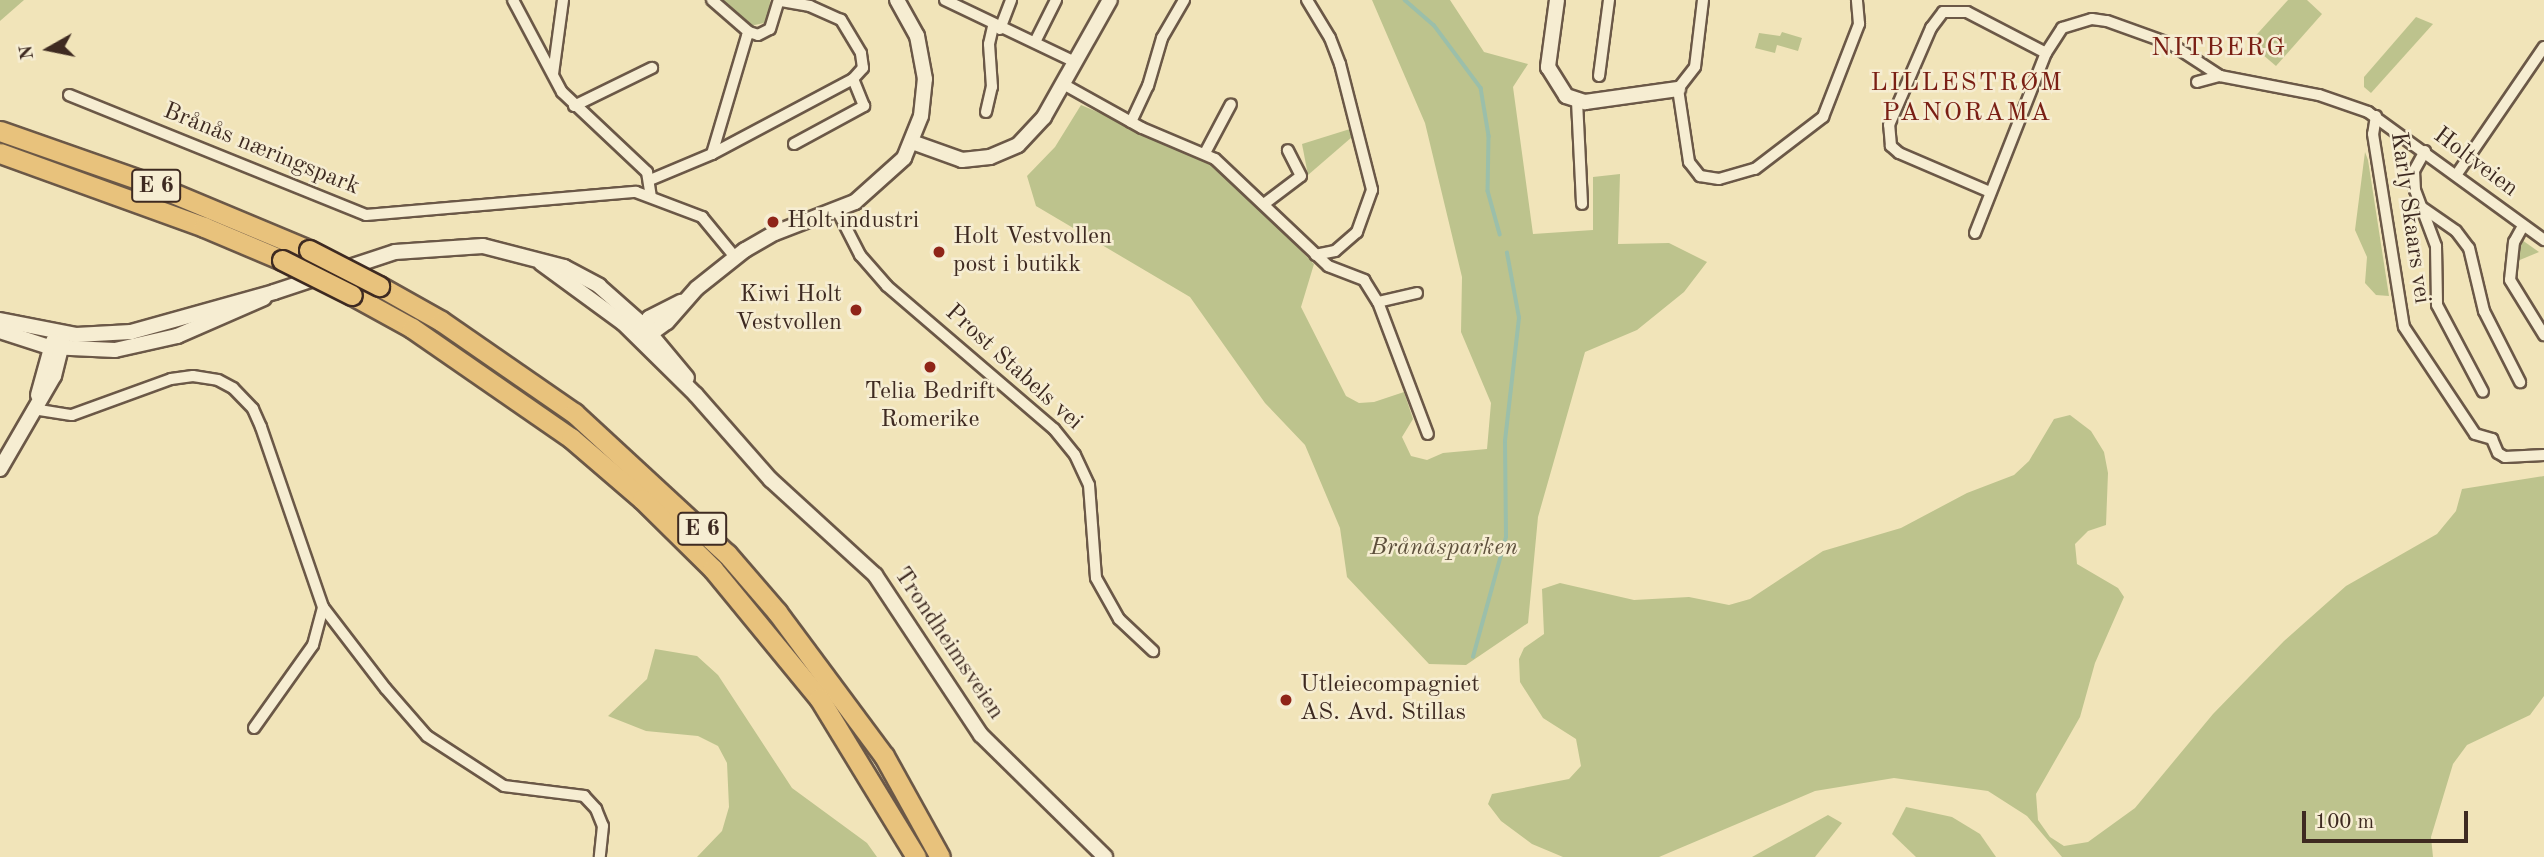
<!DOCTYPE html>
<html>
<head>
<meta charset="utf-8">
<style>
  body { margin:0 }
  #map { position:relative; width:2544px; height:857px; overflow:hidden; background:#f1e4b9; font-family:"Old Standard TT",serif }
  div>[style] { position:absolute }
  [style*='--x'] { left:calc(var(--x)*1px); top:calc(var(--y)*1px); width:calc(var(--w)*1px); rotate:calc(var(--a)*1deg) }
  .green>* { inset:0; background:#bdc38d }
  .stream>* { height:3.5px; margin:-1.75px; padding:0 1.75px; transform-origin:1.75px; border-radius:1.75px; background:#9bbfaa }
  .roads { filter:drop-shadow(2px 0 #6b5847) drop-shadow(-2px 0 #6b5847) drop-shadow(0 2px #6b5847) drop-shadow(0 -2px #6b5847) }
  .street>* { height:10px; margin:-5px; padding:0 5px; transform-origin:5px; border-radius:5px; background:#f6edd2 }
  .secondary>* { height:14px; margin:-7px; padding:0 7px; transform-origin:7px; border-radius:7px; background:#f6edd2 }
  .highway>* { height:19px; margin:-9.5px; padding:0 9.5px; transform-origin:9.5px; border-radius:9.5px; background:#e8c27c }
  .bridges { filter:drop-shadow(2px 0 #3e2a21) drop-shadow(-2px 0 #3e2a21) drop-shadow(0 2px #3e2a21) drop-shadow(0 -2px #3e2a21) }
  .highway-bridge>* { height:19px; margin:-9.5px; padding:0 9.5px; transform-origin:9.5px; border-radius:9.5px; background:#e8c27c }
  .dots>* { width:19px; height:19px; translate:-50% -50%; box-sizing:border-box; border:4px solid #f6edd2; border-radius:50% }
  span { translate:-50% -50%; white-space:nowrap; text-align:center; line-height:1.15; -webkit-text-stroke:5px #f6edd2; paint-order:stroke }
  .shield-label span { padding:2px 5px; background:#f6edd2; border:2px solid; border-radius:5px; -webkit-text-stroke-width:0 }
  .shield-label { font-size:23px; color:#3e2a21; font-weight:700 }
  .street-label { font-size:24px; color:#3e2a21 }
  .poi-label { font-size:24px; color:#3e2a21 }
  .left { translate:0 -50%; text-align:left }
  .right { translate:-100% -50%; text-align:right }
  .park-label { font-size:24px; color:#5e503c; font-style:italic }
  .neighbourhood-label { font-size:26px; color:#7a1f14; letter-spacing:2px }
  .north { position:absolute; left:14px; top:14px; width:70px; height:70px; -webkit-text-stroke:5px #f6edd2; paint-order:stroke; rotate:261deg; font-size:19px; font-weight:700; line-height:28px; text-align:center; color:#3e2a21 }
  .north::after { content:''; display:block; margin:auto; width:24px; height:32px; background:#3e2a21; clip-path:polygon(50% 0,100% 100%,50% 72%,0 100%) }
  .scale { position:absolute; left:2302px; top:811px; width:166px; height:32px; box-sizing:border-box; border:4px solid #3e2a21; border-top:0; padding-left:9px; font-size:21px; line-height:24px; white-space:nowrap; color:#3e2a21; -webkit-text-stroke:5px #f6edd2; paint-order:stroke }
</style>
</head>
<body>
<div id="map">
  <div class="green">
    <i style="clip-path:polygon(0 0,24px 0,0 21px)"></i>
    <i style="clip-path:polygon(717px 0,770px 0,769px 22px,750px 26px)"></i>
    <i style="clip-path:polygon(1372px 0,1450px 0,1484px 52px,1528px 64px,1513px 87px,1533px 234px,1593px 230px,1593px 177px,1620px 174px,1618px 244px,1669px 243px,1707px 262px,1684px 292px,1637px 330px,1585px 352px,1538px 517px,1528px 623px,1466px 665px,1429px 664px,1347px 577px,1340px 528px,1305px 445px,1265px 403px,1190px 297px,1036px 206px,1027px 176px,1055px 147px,1081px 105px,1209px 159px,1314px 264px,1301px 307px,1346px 396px,1359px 403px,1374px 402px,1404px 392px,1413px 419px,1402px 437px,1411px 456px,1427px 460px,1443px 453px,1487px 449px,1491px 403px,1461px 332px,1462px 277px,1425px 123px)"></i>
    <i style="clip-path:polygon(2288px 0,2307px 0,2322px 14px,2276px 66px,2249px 43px)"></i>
    <i style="clip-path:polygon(2416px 17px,2433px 24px,2371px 93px,2364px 87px,2364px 77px)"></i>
    <i style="clip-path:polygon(1782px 32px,1802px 38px,1798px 51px,1777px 45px,1775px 53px,1755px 48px,1759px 33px,1780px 36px)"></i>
    <i style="clip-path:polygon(1350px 129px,1352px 137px,1308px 175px,1302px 144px)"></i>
    <i style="clip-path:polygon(2365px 152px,2368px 160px,2389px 296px,2376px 295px,2365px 283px,2367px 257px,2355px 230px)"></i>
    <i style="clip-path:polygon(2522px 240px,2539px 252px,2515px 262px,2517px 246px)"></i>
    <i style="clip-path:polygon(2070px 415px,2091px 431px,2104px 452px,2108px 473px,2106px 525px,2088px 531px,2075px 544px,2077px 564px,2118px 588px,2124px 597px,2095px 663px,2080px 717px,2036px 794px,2038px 820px,2050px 837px,2064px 846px,2088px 842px,2135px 808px,2213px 714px,2284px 641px,2346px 586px,2437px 534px,2456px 511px,2462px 489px,2544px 476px,2544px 696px,2530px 715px,2467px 745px,2453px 764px,2431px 837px,2433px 857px,2062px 857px,2027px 816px,1988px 791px,1894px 778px,1815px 791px,1659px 857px,1563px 857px,1532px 844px,1501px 821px,1488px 804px,1492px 794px,1569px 779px,1581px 766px,1576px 739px,1543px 718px,1520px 682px,1519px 659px,1524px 648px,1544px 634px,1542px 589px,1560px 583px,1634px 600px,1689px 597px,1729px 605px,1750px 599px,1823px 551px,1901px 528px,1967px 493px,2014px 475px,2029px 461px,2054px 419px)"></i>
    <i style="clip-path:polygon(655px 649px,697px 656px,718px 675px,792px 788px,867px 843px,877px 857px,697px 857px,722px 831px,729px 807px,727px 763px,718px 746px,698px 736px,646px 731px,608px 716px,647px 679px)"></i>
    <i style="clip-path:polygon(1906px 807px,1952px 817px,1980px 834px,1996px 857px,1916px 857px,1892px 834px)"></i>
    <i style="clip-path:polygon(1828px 815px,1842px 823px,1815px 857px,1752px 857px)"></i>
  </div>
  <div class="stream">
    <i style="--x:1405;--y:0;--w:38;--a:41"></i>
    <i style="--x:1434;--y:25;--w:79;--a:53.3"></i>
    <i style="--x:1481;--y:88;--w:49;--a:80.5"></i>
    <i style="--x:1489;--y:136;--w:55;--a:91"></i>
    <i style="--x:1488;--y:191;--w:45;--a:74.4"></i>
    <i style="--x:1473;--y:657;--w:124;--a:-74.6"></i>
    <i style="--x:1506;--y:537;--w:96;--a:-90.6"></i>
    <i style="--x:1505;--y:441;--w:124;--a:-83.5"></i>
    <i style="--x:1519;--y:318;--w:66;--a:-100.5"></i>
  </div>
  <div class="roads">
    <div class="street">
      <i style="--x:513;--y:0;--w:104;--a:62"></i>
      <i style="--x:562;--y:92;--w:117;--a:43.3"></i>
      <i style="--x:647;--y:172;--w:25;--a:81"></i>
      <i style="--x:712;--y:0;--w:49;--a:40.9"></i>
      <i style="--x:945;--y:0;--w:144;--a:25.5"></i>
      <i style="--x:1307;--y:0;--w:44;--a:58.8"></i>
      <i style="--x:1330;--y:38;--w:28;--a:69"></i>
      <i style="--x:1340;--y:64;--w:130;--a:75.7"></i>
      <i style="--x:1372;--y:190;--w:45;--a:109.7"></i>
      <i style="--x:1357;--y:232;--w:29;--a:139"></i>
      <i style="--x:1335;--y:251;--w:20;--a:169"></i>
      <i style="--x:1703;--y:0;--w:67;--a:96.8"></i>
      <i style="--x:1695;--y:67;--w:28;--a:128"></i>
      <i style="--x:1678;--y:89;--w:74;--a:81.4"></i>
      <i style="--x:1689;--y:162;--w:18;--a:52"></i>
      <i style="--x:1700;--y:176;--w:19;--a:9"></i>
      <i style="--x:1719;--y:179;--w:37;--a:-16"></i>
      <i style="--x:1755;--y:169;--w:86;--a:-37.4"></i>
      <i style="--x:1823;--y:117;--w:100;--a:-68.8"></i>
      <i style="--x:1859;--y:24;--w:24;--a:-95"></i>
      <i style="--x:1000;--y:29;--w:31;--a:-69"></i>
      <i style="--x:1035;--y:42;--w:47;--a:-63.4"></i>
      <i style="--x:553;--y:74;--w:75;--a:-82.3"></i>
      <i style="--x:1599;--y:76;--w:77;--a:-82.5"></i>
      <i style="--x:2197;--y:82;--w:24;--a:-15"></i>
      <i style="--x:2220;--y:76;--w:101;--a:10.9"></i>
      <i style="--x:2319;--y:95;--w:52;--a:19.1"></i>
      <i style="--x:2368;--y:112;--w:218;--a:36"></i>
      <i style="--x:1063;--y:84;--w:90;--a:29.1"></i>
      <i style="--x:1142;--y:128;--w:79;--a:23"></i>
      <i style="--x:1215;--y:159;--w:156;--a:43.4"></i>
      <i style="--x:1328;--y:266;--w:39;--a:21"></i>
      <i style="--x:1364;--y:280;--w:26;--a:58"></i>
      <i style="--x:1378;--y:302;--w:141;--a:69.3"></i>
      <i style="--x:69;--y:95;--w:320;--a:22"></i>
      <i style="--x:366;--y:215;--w:271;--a:-4.9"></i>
      <i style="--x:636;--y:192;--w:71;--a:20.7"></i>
      <i style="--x:702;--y:217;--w:52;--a:50.5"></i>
      <i style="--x:1577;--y:101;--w:103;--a:87.2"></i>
      <i style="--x:574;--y:106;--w:87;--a:-26"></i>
      <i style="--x:986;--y:112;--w:26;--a:-77"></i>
      <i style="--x:992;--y:87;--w:43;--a:-94"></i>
      <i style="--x:989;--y:44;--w:18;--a:-77"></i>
      <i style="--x:2376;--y:116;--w:18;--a:99"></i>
      <i style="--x:2373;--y:134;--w:195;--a:80.9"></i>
      <i style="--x:2404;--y:327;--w:128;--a:56.4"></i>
      <i style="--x:2475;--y:434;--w:18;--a:16"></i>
      <i style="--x:2492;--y:439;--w:15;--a:67"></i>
      <i style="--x:2498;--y:453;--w:8;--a:30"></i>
      <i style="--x:2505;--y:457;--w:39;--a:-3"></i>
      <i style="--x:1131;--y:122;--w:40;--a:-65"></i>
      <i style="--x:1148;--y:86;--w:50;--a:-73.7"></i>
      <i style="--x:1162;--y:38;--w:44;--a:-59.9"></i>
      <i style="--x:794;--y:144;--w:80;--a:-28.5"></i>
      <i style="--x:864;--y:106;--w:29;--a:-112"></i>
      <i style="--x:2425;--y:151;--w:23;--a:119"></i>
      <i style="--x:2414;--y:171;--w:19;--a:87"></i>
      <i style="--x:2415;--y:190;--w:60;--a:69.4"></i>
      <i style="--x:2436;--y:246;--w:59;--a:89"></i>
      <i style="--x:2437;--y:305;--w:98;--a:62.1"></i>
      <i style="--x:1205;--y:153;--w:55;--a:-62"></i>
      <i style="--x:712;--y:154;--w:160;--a:-28"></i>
      <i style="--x:853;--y:79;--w:15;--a:-48"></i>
      <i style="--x:863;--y:68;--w:15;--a:-98"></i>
      <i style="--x:861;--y:53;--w:39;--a:-121"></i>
      <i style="--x:841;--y:20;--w:34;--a:-156"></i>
      <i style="--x:810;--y:6;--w:29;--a:-170"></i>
      <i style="--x:2457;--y:174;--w:154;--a:-55.6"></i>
      <i style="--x:650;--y:180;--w:67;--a:-22.8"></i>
      <i style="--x:712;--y:154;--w:123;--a:-73.5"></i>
      <i style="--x:747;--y:36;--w:4;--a:-63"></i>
      <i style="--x:749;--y:32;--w:9;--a:18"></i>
      <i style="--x:758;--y:35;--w:13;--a:-27"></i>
      <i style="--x:770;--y:29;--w:30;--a:-73"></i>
      <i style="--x:1990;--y:192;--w:99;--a:-156.8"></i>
      <i style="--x:1899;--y:153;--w:11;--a:-139"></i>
      <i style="--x:1891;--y:146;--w:21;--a:-95"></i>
      <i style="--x:1889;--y:125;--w:106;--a:-66.6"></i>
      <i style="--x:1931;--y:28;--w:20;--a:-53"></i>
      <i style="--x:1943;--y:12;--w:24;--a:0"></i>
      <i style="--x:1967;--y:12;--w:89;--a:27.4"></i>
      <i style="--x:1264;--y:204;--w:46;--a:-37.1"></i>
      <i style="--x:1301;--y:176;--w:29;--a:-117"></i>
      <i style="--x:2423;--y:208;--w:40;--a:34.9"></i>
      <i style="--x:2456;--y:231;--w:21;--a:53"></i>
      <i style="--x:2469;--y:248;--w:65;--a:76.6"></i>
      <i style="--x:2484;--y:311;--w:80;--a:63.1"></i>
      <i style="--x:837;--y:210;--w:51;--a:62.9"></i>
      <i style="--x:860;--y:255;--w:41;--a:48.9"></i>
      <i style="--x:887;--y:286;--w:220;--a:40.6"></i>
      <i style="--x:1054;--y:429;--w:33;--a:51"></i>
      <i style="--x:1075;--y:455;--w:33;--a:65"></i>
      <i style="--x:1089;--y:485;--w:93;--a:85.7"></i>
      <i style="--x:1096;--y:578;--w:47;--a:60.7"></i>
      <i style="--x:1119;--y:619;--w:47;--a:43.3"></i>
      <i style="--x:2523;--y:226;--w:18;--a:119"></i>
      <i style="--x:2514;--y:242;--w:38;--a:96"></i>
      <i style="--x:2510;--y:280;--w:65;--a:58.3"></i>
      <i style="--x:1975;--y:233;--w:193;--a:-68.5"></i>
      <i style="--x:2046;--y:53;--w:30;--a:-57"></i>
      <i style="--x:2062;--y:28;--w:31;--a:-17"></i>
      <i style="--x:2092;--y:19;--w:15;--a:8"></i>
      <i style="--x:2107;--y:21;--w:68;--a:19.8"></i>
      <i style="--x:2171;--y:44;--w:59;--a:33.1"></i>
      <i style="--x:1378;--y:302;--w:40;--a:-13"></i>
      <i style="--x:33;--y:409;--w:39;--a:9"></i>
      <i style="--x:72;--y:415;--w:105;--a:-20"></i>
      <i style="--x:171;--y:379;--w:22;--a:-8"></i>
      <i style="--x:193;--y:376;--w:25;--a:9"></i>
      <i style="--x:218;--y:380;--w:17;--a:28"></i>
      <i style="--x:233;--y:388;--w:29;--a:46"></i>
      <i style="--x:253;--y:409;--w:20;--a:66"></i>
      <i style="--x:261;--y:427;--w:190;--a:71"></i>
      <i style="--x:323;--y:607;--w:103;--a:52.5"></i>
      <i style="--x:386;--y:689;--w:62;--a:48.9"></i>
      <i style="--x:427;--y:736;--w:92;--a:33"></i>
      <i style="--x:504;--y:786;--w:81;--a:7.1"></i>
      <i style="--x:584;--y:796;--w:18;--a:47"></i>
      <i style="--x:596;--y:809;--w:18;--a:68"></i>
      <i style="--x:603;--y:826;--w:31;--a:96"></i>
      <i style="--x:254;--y:728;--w:102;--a:-54.6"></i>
      <i style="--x:313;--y:645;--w:39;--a:-75"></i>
    </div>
    <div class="secondary">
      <i style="--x:1557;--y:0;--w:68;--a:97.7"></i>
      <i style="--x:1548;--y:67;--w:34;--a:58"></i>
      <i style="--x:1566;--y:96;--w:20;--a:18"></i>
      <i style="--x:1585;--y:102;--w:94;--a:-8"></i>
      <i style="--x:912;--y:142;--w:53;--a:19.8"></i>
      <i style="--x:962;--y:160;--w:28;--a:-6"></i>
      <i style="--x:990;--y:157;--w:30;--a:-23"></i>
      <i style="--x:1018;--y:145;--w:38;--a:-47"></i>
      <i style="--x:1044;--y:117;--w:134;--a:-60.6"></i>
      <i style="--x:541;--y:263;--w:102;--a:36.2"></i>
      <i style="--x:623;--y:323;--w:103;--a:44.6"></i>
      <i style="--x:696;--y:395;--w:113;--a:48.6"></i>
      <i style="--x:771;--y:480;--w:141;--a:42.4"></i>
      <i style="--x:875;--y:575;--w:192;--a:56.5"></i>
      <i style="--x:981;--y:735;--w:174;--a:44.5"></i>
      <i style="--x:0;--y:320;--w:77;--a:11.2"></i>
      <i style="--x:76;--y:335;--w:55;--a:-3.1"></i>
      <i style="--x:131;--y:332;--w:148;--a:-15.6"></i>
      <i style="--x:274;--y:292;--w:127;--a:-18.3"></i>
      <i style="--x:395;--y:252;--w:88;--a:-3.9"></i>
      <i style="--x:483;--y:246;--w:84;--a:14.5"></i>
      <i style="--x:564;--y:267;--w:40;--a:28"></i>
      <i style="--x:599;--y:286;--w:57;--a:41.5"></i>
      <i style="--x:642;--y:324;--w:70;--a:50.2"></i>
      <i style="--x:0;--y:331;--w:52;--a:18.1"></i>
      <i style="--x:49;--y:347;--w:66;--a:2.6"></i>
      <i style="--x:115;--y:350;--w:64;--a:-12.7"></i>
      <i style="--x:177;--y:336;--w:95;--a:-23.6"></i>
      <i style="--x:639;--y:332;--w:17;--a:-54"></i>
      <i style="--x:649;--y:318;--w:36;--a:-27"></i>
      <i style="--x:646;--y:337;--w:26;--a:-36"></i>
      <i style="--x:667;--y:322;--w:45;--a:-48.6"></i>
      <i style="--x:697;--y:288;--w:61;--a:-38.4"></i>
      <i style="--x:745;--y:250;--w:34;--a:-30"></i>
      <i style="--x:775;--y:233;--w:86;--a:-21.2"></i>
      <i style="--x:855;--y:202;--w:66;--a:-41.9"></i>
      <i style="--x:904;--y:158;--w:45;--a:-68"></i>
      <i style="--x:921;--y:116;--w:37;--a:-84"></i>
      <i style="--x:925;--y:79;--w:44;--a:-100.5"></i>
      <i style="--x:917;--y:36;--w:41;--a:-119.1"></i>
      <i style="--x:38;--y:395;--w:56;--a:-74.5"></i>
      <i style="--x:0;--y:469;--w:108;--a:-59.9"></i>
      <i style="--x:54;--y:376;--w:37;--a:-76"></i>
    </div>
    <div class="highway">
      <i style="--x:0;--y:131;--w:160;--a:19.3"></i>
      <i style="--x:151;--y:184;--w:171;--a:22.7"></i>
      <i style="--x:0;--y:153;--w:217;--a:19.9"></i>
      <i style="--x:204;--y:227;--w:85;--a:22.9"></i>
      <i style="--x:379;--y:286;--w:71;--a:29.4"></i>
      <i style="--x:441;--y:321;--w:162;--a:34.7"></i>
      <i style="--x:574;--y:413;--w:208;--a:42.7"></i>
      <i style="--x:727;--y:554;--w:77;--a:49.2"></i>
      <i style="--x:777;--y:612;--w:179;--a:53.4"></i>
      <i style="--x:884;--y:756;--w:115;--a:61"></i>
      <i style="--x:352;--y:295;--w:68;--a:28.8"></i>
      <i style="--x:412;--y:328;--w:193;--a:34.7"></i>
      <i style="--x:571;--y:438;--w:94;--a:40.7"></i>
      <i style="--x:642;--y:499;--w:100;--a:44.6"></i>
      <i style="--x:713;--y:569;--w:167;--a:50.6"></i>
      <i style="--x:819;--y:698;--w:186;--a:58.6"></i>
    </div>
  </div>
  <div class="bridges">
    <div class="highway-bridge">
      <i style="--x:309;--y:250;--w:79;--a:27.2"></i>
      <i style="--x:282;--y:260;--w:78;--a:26.6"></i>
    </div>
  </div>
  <div class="dots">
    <i style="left:773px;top:222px;background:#8f2418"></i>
    <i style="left:939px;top:252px;background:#8f2418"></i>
    <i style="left:856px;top:310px;background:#8f2418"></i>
    <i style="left:930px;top:367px;background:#8f2418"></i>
    <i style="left:1286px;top:700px;background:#8f2418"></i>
  </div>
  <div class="shield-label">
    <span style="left:156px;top:186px">E 6</span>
    <span style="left:702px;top:529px">E 6</span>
  </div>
  <div class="street-label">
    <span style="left:261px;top:150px;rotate:22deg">Brånås næringspark</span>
    <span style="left:2475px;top:163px;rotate:37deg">Holtveien</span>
    <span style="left:2409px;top:218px;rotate:82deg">Karly Skaars vei</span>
    <span style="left:1013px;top:368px;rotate:42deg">Prost Stabels vei</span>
    <span style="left:948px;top:644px;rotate:56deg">Trondheimsveien</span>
  </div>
  <div class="poi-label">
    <span class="left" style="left:787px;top:222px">Holt industri</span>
    <span class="left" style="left:953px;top:252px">Holt Vestvollen<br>post i butikk</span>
    <span class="right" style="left:842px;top:310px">Kiwi Holt<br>Vestvollen</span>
    <span style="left:930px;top:407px">Telia Bedrift<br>Romerike</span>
    <span class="left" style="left:1300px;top:700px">Utleiecompagniet<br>AS. Avd. Stillas</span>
  </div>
  <div class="park-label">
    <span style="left:1444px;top:549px">Brånåsparken</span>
  </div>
  <div class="neighbourhood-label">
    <span style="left:2219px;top:49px">NITBERG</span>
    <span style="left:1967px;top:99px">LILLESTRØM<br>PANORAMA</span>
  </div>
  <div class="north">N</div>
  <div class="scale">100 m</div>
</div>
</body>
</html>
